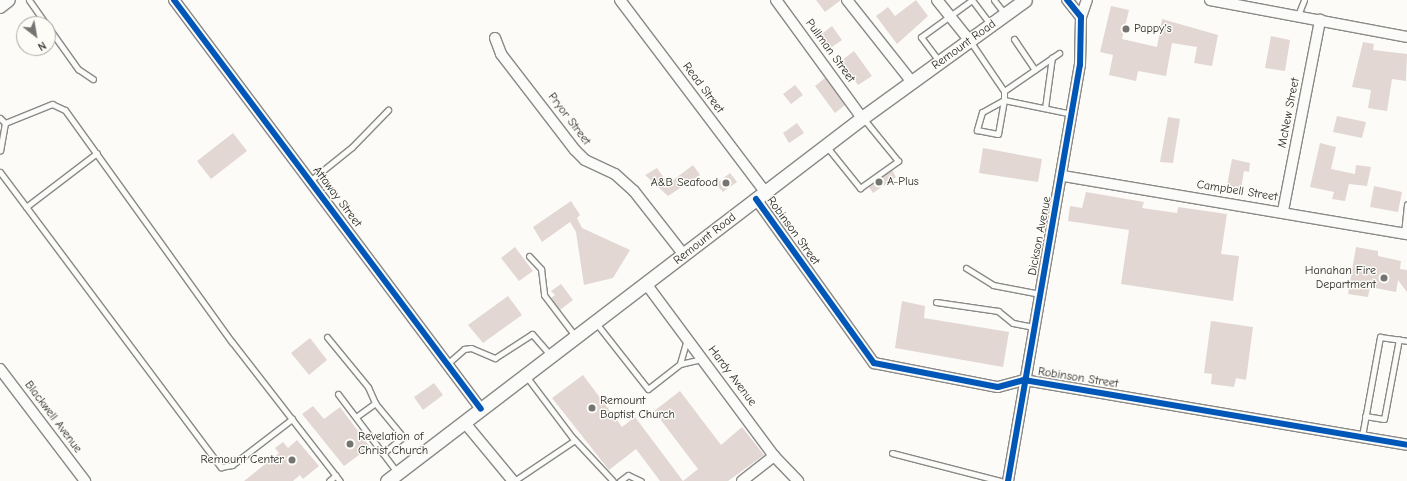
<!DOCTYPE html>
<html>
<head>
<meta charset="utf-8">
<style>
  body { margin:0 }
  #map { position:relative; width:1407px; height:481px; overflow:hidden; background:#fcfbf8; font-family:"Comic Neue",sans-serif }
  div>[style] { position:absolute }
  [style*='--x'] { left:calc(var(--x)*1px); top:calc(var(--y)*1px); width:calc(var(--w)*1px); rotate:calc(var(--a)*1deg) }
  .building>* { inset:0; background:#e2d7d2 }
  .roads { filter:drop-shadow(1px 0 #898987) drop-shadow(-1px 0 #898987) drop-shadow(0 1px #898987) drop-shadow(0 -1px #898987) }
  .service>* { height:5px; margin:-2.5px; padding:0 2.5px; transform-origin:2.5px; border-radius:2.5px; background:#fbfbf9 }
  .minor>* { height:10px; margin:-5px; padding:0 5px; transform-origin:5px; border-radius:5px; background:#fbfbf9 }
  .tertiary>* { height:12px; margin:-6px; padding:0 6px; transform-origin:6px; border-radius:6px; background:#fbfbf9 }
  .secondary>* { height:13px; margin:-6.5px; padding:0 6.5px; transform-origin:6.5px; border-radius:6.5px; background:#fbfbf9 }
  .cycleway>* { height:6px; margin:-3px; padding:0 3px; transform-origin:3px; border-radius:3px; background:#0057b8 }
  .dots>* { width:11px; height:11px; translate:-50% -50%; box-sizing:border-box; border:2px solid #fdfcf7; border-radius:50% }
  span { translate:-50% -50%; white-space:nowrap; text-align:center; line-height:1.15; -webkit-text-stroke:3px #fdfcf7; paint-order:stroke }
  .poi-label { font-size:12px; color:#2b2b2b }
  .left { translate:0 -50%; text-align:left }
  .right { translate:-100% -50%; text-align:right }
  .street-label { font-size:12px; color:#2b2b2b }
  .north { position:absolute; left:16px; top:16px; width:40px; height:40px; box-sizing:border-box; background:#fdfcf7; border:1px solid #a9a8a5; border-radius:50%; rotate:149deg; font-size:11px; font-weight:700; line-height:16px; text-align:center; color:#2b2b2b }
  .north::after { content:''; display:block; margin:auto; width:14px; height:18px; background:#747473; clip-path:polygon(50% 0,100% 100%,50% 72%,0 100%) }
</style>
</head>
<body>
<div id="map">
  <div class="building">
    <i style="clip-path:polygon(816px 0,841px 0,825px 12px)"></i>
    <i style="clip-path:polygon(916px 0,928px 16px,897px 44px,876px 16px,888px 7px,895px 16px)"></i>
    <i style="clip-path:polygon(1111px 6px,1129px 10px,1122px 39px,1157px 47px,1162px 19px,1218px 35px,1212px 66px,1194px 63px,1197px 47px,1172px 43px,1166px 76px,1138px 71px,1136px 81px,1109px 75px,1113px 55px,1100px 52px)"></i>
    <i style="clip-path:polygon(832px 26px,842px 40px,829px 49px,819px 36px)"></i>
    <i style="clip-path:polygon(1271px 36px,1290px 40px,1285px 71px,1265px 68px)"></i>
    <i style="clip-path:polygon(1363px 42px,1374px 44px,1373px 50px,1407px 54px,1406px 81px,1392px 79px,1387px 111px,1368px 108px,1371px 90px,1352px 87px)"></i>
    <i style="clip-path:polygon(854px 51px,872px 76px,858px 85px,841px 61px)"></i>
    <i style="clip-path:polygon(825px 78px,845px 105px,835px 113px,815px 86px)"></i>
    <i style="clip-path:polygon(795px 85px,803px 95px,791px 104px,783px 94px)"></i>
    <i style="clip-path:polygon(1337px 116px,1366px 122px,1362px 138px,1333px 132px)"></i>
    <i style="clip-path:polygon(1168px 117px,1180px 119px,1173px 163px,1160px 162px)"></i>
    <i style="clip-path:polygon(797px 123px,804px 133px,789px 143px,783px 133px)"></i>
    <i style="clip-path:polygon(233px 133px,247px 151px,211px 179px,197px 161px)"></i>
    <i style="clip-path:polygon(1320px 143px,1336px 147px,1331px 169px,1355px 174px,1356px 165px,1371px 167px,1367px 186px,1349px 184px,1345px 201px,1332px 199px,1334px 192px,1310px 187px)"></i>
    <i style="clip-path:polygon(983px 148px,1042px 159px,1038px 182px,979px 173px)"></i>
    <i style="clip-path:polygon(1232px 159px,1250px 163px,1249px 172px,1244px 171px,1241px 189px,1227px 186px)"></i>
    <i style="clip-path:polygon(693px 165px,700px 175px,668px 196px,645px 175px,657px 168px,668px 184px)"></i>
    <i style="clip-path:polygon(892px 170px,896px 177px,873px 193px,869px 187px)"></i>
    <i style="clip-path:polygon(730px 173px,737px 182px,723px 192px,716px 184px)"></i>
    <i style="clip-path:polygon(1374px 186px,1402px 192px,1398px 212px,1370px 207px)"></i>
    <i style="clip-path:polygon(1086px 192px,1144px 202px,1142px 208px,1177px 213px,1178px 207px,1227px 214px,1221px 254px,1239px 256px,1233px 301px,1121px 284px,1129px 230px,1068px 221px,1070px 206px,1082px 208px)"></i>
    <i style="clip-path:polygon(571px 201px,580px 215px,577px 218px,582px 228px,630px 250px,613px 278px,584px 285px,576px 232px,570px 222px,542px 242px,533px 227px)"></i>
    <i style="clip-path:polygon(515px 247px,533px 271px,519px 281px,501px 258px)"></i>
    <i style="clip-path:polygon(1356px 247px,1378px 251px,1378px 256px,1401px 261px,1400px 269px,1407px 270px,1407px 292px,1398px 280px,1396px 292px,1370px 287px,1368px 297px,1348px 294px)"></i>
    <i style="clip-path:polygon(561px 284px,573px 300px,560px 310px,551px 298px,555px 295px,551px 291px)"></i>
    <i style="clip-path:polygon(508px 296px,522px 315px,483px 343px,468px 325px)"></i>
    <i style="clip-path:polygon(902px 301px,925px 306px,924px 318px,1009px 332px,1003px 367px,895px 348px)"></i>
    <i style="clip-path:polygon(1211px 321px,1253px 327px,1246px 380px,1236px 378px,1234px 387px,1211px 384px,1212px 374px,1204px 373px)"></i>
    <i style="clip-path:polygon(310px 338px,327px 360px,309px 375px,291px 353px)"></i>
    <i style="clip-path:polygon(583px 375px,622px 427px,635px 417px,683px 481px,698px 469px,654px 411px,680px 391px,721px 445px,742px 427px,764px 455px,728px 481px,660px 481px,636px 449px,609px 470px,552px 398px)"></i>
    <i style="clip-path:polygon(434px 383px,443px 395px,423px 410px,414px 397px)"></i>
    <i style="clip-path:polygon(313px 406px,324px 419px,340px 407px,370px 447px,344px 466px,302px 414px)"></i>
    <i style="clip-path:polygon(297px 440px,319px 466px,303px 479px,300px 475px,293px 481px,244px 481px,279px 453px,275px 448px,283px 442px,288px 448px)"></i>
  </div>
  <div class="roads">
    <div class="service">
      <i style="--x:29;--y:0;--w:29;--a:55"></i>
      <i style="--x:972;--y:0;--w:31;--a:53"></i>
      <i style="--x:994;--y:0;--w:16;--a:52"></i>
      <i style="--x:1298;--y:15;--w:16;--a:-68"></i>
      <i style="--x:48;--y:27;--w:52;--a:54.5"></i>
      <i style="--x:78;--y:69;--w:18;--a:34"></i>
      <i style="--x:1014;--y:39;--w:37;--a:56"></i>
      <i style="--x:970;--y:41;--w:60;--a:55.8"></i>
      <i style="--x:1004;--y:91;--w:9;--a:90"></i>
      <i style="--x:1004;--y:100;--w:25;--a:151"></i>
      <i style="--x:982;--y:112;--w:19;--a:106"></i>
      <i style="--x:977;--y:130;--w:21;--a:11"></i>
      <i style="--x:998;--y:134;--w:35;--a:-80"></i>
      <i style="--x:1004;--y:100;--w:69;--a:11.6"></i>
      <i style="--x:939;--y:61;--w:30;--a:-127"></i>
      <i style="--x:921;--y:37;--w:63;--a:-36"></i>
      <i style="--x:1004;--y:91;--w:67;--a:-34.6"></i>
      <i style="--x:1045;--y:108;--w:51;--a:-82.2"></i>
      <i style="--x:0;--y:118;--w:7;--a:45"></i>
      <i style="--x:5;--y:123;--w:28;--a:100"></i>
      <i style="--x:5;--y:123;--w:51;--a:-22"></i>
      <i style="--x:52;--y:104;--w:14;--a:25"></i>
      <i style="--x:65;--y:110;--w:286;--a:54.3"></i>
      <i style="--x:232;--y:342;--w:176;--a:52.2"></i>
      <i style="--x:827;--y:147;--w:53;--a:51.2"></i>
      <i style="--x:860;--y:188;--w:47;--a:-35.4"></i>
      <i style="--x:898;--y:161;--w:55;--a:-129.1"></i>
      <i style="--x:0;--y:172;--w:369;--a:53.2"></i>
      <i style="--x:221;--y:467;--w:11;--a:-10"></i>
      <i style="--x:232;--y:465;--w:76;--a:-37.5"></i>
      <i style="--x:311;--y:180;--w:53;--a:-38.8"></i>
      <i style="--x:352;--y:147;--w:52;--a:-45.8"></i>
      <i style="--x:26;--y:207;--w:89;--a:-37.3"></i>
      <i style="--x:1404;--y:233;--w:29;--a:-84"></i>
      <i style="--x:529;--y:256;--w:18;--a:47"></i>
      <i style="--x:541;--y:269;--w:26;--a:83"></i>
      <i style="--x:544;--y:295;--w:53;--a:52.7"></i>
      <i style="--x:966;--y:268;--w:32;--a:32"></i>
      <i style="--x:993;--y:285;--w:48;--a:10.8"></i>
      <i style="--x:936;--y:302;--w:63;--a:8.3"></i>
      <i style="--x:998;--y:311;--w:19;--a:39"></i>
      <i style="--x:1013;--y:323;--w:21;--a:11"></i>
      <i style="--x:596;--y:323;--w:84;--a:51.8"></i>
      <i style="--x:648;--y:389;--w:41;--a:-38"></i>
      <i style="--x:327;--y:337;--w:65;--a:50.6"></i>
      <i style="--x:368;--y:387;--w:17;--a:66"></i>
      <i style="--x:687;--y:339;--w:26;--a:106"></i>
      <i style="--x:680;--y:364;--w:23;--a:-13"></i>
      <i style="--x:447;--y:364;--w:23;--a:-41"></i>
      <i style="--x:464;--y:349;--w:7;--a:-8"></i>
      <i style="--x:471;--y:348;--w:26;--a:23"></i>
      <i style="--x:495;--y:358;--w:44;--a:-33"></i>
      <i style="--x:532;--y:334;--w:29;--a:49"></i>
      <i style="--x:526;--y:376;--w:76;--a:53"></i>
      <i style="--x:572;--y:437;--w:60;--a:47"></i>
      <i style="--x:338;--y:394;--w:98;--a:52.9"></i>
      <i style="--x:1365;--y:416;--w:19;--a:9"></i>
      <i style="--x:1384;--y:419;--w:81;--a:-79.4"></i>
      <i style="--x:356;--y:417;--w:24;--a:-36"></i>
      <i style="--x:375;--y:403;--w:44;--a:50.5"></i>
      <i style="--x:403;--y:437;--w:26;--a:141"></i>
      <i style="--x:1362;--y:436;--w:101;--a:-79.7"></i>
      <i style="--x:1380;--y:337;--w:27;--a:8"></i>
      <i style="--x:892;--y:453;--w:112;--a:14.5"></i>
      <i style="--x:329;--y:481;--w:9;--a:-41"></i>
      <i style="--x:514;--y:481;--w:73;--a:-33.9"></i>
      <i style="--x:620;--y:481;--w:10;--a:-37"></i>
      <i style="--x:628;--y:475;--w:14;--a:25"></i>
    </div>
    <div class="minor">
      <i style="--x:174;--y:0;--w:511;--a:53.11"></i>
      <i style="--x:620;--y:0;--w:241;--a:52.9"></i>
      <i style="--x:776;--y:0;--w:146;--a:53.9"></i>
      <i style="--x:847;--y:0;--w:105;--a:51.6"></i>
      <i style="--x:937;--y:0;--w:53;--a:51.2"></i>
      <i style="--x:1210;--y:0;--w:200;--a:10.6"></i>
      <i style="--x:1081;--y:17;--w:18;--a:-71"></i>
      <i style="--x:495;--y:38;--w:17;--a:69"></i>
      <i style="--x:501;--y:54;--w:121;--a:52.4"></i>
      <i style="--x:575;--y:150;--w:14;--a:45"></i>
      <i style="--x:585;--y:160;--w:33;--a:25"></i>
      <i style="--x:615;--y:174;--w:25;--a:42"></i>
      <i style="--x:634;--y:191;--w:81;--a:52"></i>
      <i style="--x:1063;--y:176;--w:349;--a:9.6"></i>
      <i style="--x:756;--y:199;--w:202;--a:54.3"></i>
      <i style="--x:874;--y:363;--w:126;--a:11"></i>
      <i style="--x:998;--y:387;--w:27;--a:-15"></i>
      <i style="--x:1024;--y:380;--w:388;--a:9.6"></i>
      <i style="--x:1283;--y:211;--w:195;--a:-79"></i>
      <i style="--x:647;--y:285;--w:213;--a:53.4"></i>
      <i style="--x:774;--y:456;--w:35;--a:46"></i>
      <i style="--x:0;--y:369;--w:141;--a:52.8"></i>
      <i style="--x:465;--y:423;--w:75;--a:50.4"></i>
      <i style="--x:742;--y:481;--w:41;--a:-38"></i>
      <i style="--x:1008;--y:481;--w:422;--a:-80.2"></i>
      <i style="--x:1080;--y:65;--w:48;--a:-88.8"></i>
      <i style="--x:1081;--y:17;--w:22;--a:-129"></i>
    </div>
    <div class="tertiary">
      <i style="--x:0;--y:7;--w:11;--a:-38"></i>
    </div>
    <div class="secondary">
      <i style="--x:387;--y:481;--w:598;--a:-37.39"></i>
      <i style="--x:862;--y:118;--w:201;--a:-35.9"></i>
    </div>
  </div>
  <div class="cycleway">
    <i style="--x:174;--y:0;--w:511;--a:53.11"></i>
    <i style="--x:756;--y:199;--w:202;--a:54.3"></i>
    <i style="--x:874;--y:363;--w:126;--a:11"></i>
    <i style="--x:998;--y:387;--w:27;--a:-15"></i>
    <i style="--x:1024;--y:380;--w:388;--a:9.6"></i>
    <i style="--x:1008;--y:481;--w:422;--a:-80.2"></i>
    <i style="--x:1080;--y:65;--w:48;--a:-88.8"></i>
    <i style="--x:1081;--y:17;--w:22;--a:-129"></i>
  </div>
  <div class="dots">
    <i style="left:1126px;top:29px;background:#747473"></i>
    <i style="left:879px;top:182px;background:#747473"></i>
    <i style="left:726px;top:183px;background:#747473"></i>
    <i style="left:1384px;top:278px;background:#747473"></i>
    <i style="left:592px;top:408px;background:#747473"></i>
    <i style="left:350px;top:444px;background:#747473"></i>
    <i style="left:292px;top:460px;background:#747473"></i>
  </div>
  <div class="poi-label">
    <span class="left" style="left:1134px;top:29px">Pappy's</span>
    <span class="left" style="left:887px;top:182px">A-Plus</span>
    <span class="right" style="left:718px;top:183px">A&amp;B Seafood</span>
    <span class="right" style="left:1376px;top:278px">Hanahan Fire<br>Department</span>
    <span class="left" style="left:600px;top:408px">Remount<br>Baptist Church</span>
    <span class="left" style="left:358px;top:444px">Revelation of<br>Christ Church</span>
    <span class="right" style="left:284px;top:460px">Remount Center</span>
  </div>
  <div class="street-label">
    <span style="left:964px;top:45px;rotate:-36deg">Remount Road</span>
    <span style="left:830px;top:51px;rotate:54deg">Pullman Street</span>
    <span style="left:703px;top:88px;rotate:53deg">Read Street</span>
    <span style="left:1289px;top:113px;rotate:-79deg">McNew Street</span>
    <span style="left:569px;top:119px;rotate:53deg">Pryor Street</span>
    <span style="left:1237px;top:191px;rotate:9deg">Campbell Street</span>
    <span style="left:337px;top:197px;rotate:53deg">Attaway Street</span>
    <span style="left:793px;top:231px;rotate:54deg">Robinson Street</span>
    <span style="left:1040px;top:236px;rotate:-79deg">Dickson Avenue</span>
    <span style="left:705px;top:239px;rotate:-38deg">Remount Road</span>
    <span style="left:732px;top:376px;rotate:53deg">Hardy Avenue</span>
    <span style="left:1078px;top:378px;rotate:9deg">Robinson Street</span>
    <span style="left:53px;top:417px;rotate:53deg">Blackwell Avenue</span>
  </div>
  <div class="north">N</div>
</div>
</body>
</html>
